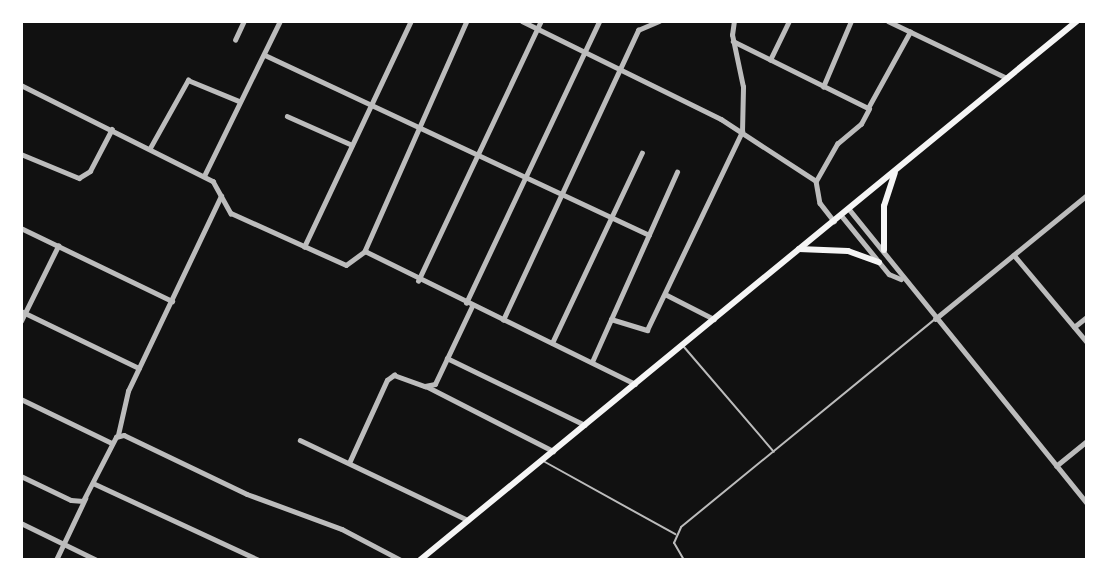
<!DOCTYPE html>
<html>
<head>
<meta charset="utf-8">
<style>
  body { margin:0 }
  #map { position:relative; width:1108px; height:581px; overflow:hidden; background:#111; font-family:"Sofia Sans Condensed",sans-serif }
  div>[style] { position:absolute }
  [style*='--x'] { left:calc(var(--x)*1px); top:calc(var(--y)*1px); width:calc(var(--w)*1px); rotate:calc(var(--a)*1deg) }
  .service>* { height:2px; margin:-1px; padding:0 1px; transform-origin:1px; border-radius:1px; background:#bcbcbc }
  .minor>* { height:4.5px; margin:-2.25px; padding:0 2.25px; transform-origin:2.25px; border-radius:2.25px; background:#bcbcbc }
  .primary>* { height:6px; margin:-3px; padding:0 3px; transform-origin:3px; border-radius:3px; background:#f5f5f5 }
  span { translate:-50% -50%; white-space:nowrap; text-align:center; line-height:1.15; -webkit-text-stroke:7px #fff; paint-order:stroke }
  .frame { position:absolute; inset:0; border:23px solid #fff; pointer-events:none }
</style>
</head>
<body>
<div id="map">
  <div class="service">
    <i style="--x:684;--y:347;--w:138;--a:49.4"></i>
    <i style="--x:545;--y:462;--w:149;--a:29"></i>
    <i style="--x:684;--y:560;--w:20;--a:-120"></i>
    <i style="--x:674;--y:543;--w:17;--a:-66"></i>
    <i style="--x:681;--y:527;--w:327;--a:-39.3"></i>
  </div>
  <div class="minor">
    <i style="--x:467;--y:21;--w:252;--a:113.9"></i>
    <i style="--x:365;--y:251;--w:301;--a:26.2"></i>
    <i style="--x:522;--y:21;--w:222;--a:26.2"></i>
    <i style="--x:721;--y:119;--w:113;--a:33.1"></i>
    <i style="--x:816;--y:181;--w:22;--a:80"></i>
    <i style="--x:820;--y:203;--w:23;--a:52"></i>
    <i style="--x:888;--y:21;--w:132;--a:25.6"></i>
    <i style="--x:235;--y:40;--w:21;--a:-65"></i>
    <i style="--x:733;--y:41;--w:151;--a:26.4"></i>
    <i style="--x:868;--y:108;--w:87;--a:-61.1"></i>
    <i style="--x:265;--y:55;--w:424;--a:25.1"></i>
    <i style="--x:770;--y:60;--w:43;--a:-64"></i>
    <i style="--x:21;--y:85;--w:215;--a:26.6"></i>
    <i style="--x:213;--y:181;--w:37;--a:61"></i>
    <i style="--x:231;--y:213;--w:126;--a:24.3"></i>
    <i style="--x:346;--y:265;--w:24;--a:-36"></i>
    <i style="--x:823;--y:87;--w:72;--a:-67"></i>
    <i style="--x:287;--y:116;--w:71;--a:24"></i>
    <i style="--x:150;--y:148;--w:78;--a:-60.8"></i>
    <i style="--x:188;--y:80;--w:55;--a:22.4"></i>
    <i style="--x:21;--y:154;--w:63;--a:22.5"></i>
    <i style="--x:79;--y:178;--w:13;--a:-32"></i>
    <i style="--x:90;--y:171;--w:47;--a:-62.4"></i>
    <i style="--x:204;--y:176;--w:173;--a:-63.9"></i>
    <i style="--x:816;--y:181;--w:43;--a:-60.4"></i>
    <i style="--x:837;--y:144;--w:31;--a:-40"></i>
    <i style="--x:861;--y:124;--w:17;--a:-62"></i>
    <i style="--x:849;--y:209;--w:378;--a:51"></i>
    <i style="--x:841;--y:215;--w:76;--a:50.9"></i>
    <i style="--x:889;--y:274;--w:13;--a:23"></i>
    <i style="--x:21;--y:228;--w:168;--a:25.8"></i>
    <i style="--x:304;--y:247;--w:250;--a:-64.7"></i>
    <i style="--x:1014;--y:255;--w:114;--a:50"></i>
    <i style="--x:418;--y:281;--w:288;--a:-64.7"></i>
    <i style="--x:665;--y:294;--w:55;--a:27"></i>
    <i style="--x:466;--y:303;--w:312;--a:-64.7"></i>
    <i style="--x:21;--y:311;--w:131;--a:25.8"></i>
    <i style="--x:611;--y:319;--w:38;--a:17"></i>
    <i style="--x:647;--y:330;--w:220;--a:-64.4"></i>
    <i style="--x:742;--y:132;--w:45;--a:-88.7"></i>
    <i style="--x:743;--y:87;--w:53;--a:-101.9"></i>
    <i style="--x:732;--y:35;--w:14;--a:-82"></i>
    <i style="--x:935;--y:319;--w:196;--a:-39.2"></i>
    <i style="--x:503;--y:320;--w:320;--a:-65"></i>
    <i style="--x:638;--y:30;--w:23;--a:-23"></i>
    <i style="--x:21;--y:321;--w:84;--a:-63.7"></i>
    <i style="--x:1074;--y:327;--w:16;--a:-38"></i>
    <i style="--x:552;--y:343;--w:210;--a:-64.7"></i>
    <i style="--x:447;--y:358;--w:153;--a:25.9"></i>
    <i style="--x:592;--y:362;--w:208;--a:-65.9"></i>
    <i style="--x:426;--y:386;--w:143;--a:27.1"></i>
    <i style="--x:21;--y:399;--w:101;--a:25.8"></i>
    <i style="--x:118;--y:435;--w:45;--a:-77.2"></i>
    <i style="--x:128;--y:391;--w:216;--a:-64.5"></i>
    <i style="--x:300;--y:440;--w:186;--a:25.5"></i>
    <i style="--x:349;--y:463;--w:91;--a:-65.4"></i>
    <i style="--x:387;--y:380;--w:9;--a:-36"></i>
    <i style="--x:394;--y:375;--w:33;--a:20"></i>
    <i style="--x:425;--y:386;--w:10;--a:-11"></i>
    <i style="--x:435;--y:384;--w:86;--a:-64.6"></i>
    <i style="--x:1056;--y:466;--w:40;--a:-39"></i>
    <i style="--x:21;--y:476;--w:55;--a:25.6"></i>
    <i style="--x:71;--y:500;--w:12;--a:5"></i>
    <i style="--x:83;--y:501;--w:72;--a:-62.7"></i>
    <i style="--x:116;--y:437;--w:8;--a:-14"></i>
    <i style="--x:124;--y:435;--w:136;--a:25.6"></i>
    <i style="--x:247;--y:494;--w:101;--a:20.2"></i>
    <i style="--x:342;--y:529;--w:67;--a:27.7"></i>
    <i style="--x:93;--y:483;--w:183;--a:24.9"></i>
    <i style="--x:21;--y:523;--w:85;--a:26"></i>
    <i style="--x:56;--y:560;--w:68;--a:-64.6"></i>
  </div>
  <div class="primary">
    <i style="--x:799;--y:249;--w:49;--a:2.3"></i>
    <i style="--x:848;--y:251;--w:33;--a:20"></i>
    <i style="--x:884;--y:250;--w:44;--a:-90"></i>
    <i style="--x:884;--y:206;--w:35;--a:-72"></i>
    <i style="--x:420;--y:560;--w:850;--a:-39.37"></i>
  </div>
  <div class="frame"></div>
</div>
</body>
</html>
